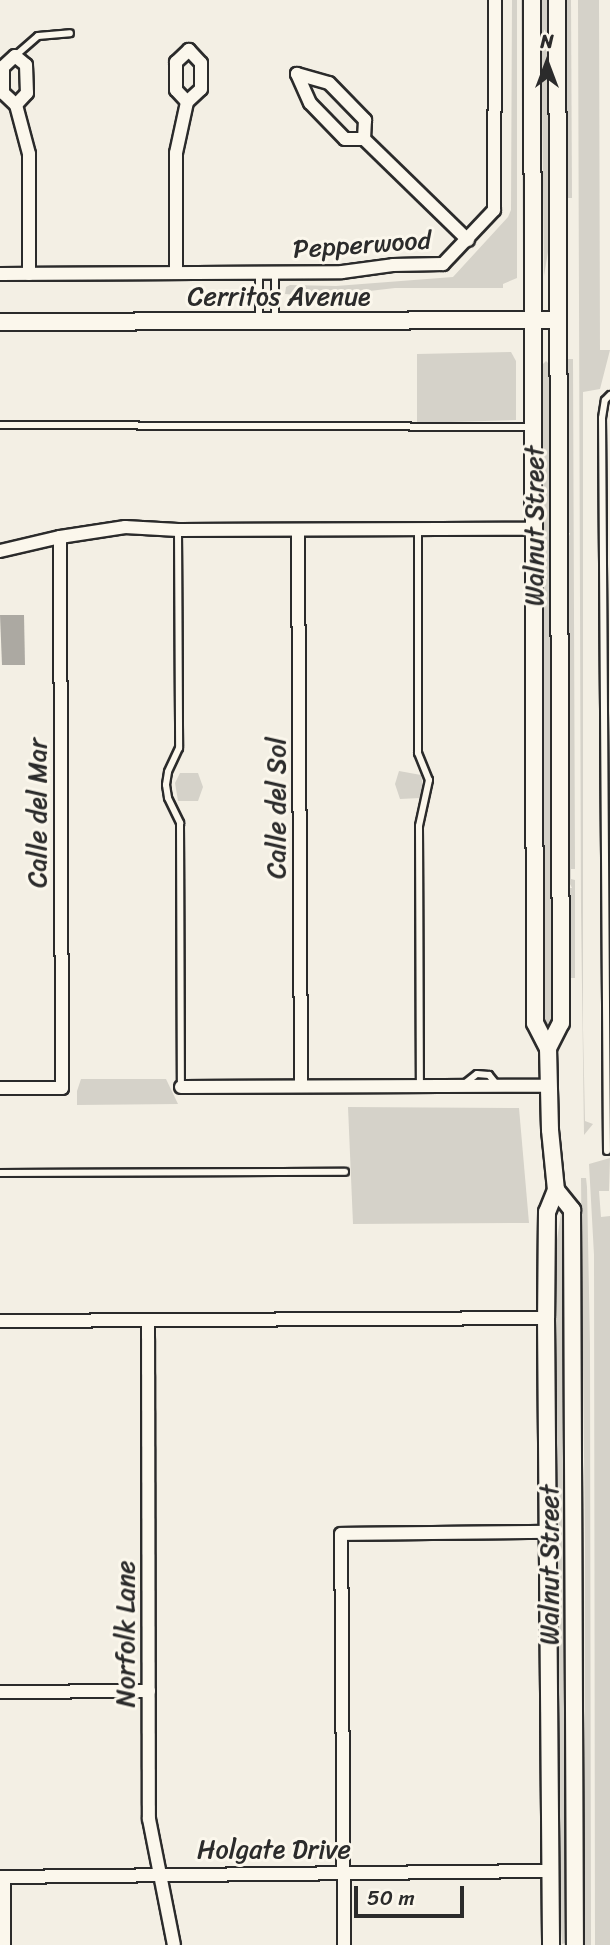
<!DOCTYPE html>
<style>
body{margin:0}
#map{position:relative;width:610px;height:1945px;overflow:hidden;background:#f3efe4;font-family:Sriracha,sans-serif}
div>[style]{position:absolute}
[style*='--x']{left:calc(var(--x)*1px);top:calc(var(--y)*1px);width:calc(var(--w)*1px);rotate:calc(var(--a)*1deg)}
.green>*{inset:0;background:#d5d2c9}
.water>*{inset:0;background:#aca9a2}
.roads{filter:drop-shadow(2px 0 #2b2b2b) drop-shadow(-2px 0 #2b2b2b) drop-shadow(0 2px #2b2b2b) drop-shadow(0 -2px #2b2b2b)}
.service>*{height:6px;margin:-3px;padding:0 3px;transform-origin:3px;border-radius:3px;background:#fbf7ec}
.minor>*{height:12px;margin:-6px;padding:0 6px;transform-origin:6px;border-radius:6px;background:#fbf7ec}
.tertiary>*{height:16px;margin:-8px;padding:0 8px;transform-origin:8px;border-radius:8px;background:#fbf7ec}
span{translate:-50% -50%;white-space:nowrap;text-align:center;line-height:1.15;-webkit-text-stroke:6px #fbf7ec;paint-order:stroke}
.street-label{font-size:26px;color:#2b2b2b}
.north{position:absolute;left:512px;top:28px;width:70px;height:70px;-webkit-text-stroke:5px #fbf7ec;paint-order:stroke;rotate:0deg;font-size:19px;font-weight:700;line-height:28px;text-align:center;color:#2b2b2b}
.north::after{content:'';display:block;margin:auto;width:24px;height:32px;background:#2b2b2b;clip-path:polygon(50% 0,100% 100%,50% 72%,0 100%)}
.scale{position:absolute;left:354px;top:1886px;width:110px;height:32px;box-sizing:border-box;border:4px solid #2b2b2b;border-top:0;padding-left:9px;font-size:21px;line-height:24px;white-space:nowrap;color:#2b2b2b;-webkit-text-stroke:5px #fbf7ec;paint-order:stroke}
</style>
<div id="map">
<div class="green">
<i style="clip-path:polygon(512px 0,517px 0,517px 278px,503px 284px,503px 288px,395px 288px,318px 297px,285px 294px,286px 287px,290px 285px,336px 286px,453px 277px,508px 217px,511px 210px)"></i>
<i style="clip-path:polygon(521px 0,526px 0,528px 269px,523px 270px)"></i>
<i style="clip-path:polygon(541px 0,548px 0,549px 246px,544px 276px)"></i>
<i style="clip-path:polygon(566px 0,571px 0,572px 198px,567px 198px)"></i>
<i style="clip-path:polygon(578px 0,599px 0,600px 350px,610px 350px,600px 389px,583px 392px,583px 1029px,585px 1121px,593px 1124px,584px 1135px,581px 911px)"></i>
<i style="clip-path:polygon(511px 352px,516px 361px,516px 420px,417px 423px,417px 354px)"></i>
<i style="clip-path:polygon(567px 359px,573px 359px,575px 869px,571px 869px,571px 879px,575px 880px,575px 978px,570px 978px,569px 888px,572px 888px,569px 882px,568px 539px,570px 533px,568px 533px)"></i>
<i style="clip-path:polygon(546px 361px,550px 365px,554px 1021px,549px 1026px,544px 1021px,542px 365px)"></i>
<i style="clip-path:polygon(399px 771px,421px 775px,423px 787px,420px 798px,400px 799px,395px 784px)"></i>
<i style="clip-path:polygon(180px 773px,198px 773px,203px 787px,198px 801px,178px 801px,175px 783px)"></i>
<i style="clip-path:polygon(81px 1079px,166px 1079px,178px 1104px,77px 1105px,77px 1091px)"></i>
<i style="clip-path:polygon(348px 1107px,519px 1108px,529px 1223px,353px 1224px)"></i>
<i style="clip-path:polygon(610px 1158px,609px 1191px,599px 1191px,601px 1217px,610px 1216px,610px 1945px,595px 1945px,594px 1255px,589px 1164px)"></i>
<i style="clip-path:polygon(581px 1178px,586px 1178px,587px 1187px,590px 1344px,591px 1945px,584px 1945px,585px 1545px)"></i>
<i style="clip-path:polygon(561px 1213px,563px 1213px,566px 1601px,566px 1943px,562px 1944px,558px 1880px,555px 1253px)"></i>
</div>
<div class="water">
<i style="clip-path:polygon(0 615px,24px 615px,25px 665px,2px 665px)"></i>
</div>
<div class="roads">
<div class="service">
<i style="--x:15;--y:56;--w:30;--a:-41"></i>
<i style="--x:38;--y:36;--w:32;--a:-5"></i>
<i style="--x:259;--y:319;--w:47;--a:-90"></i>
<i style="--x:275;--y:319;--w:47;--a:-90"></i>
<i style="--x:0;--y:425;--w:533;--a:0.21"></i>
<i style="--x:418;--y:530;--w:223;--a:90"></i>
<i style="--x:418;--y:753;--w:29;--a:68"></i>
<i style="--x:429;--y:780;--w:47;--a:102.3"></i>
<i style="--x:419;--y:826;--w:260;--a:89.8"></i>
<i style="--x:178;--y:531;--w:217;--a:89.7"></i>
<i style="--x:179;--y:748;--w:26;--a:115"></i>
<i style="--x:168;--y:772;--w:13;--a:99"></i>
<i style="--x:166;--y:785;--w:13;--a:81"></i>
<i style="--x:168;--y:798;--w:28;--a:64"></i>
<i style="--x:180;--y:823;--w:264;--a:89.8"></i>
<i style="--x:464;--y:1084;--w:16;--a:-38"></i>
<i style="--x:477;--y:1074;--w:12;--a:5"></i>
<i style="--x:489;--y:1075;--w:13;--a:51"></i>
<i style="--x:607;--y:1151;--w:733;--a:-90.39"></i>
<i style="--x:602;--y:418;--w:18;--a:-81"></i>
<i style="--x:605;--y:400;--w:7;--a:-45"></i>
<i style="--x:0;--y:1173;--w:345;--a:-0.2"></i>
</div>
<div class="minor">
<i style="--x:16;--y:105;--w:18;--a:-137"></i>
<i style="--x:3;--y:93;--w:26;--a:-90"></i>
<i style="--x:3;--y:67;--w:16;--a:-43"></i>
<i style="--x:15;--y:56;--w:14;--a:39"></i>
<i style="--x:26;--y:65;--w:28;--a:88"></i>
<i style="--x:27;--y:93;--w:16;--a:133"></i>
<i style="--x:16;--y:105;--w:51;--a:75.1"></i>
<i style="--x:29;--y:154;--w:120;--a:90"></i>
<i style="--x:364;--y:139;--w:19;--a:180"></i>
<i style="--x:345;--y:139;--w:50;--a:-134.2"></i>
<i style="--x:310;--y:103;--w:32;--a:-114"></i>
<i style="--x:297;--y:74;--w:33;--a:16"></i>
<i style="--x:329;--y:83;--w:52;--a:45.8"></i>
<i style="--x:365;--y:120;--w:19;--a:93"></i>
<i style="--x:364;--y:139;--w:145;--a:44.2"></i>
<i style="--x:176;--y:273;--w:120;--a:-90"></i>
<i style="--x:176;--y:153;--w:52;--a:-77.8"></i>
<i style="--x:187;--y:102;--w:19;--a:-43"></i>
<i style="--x:201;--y:89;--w:26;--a:-90"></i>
<i style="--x:201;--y:63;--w:18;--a:-133"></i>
<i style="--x:189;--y:50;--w:18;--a:137"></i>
<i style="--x:176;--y:62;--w:28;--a:90"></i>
<i style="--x:176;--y:90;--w:16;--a:47"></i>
<i style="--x:0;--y:274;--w:342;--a:-0.3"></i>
<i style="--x:342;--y:272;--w:51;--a:-7.8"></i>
<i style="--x:393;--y:265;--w:50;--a:-1.1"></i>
<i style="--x:443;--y:264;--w:74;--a:-46.6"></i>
<i style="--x:494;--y:210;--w:210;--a:-89.7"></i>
<i style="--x:298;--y:530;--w:556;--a:89.69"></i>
<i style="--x:0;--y:551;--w:62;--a:-13.1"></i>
<i style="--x:60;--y:537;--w:66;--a:-8.7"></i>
<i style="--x:125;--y:527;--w:53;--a:3.2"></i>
<i style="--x:178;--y:530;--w:357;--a:-0.2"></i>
<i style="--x:181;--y:1087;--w:368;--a:-0.2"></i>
<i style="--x:0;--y:1088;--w:62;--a:0"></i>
<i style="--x:62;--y:1088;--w:551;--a:-90.21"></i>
<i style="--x:148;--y:1320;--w:499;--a:89.9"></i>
<i style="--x:149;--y:1819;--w:128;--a:78.8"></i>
<i style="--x:0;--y:1321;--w:546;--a:-0.31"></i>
<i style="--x:0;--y:1692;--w:149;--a:-0.4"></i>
<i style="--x:0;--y:1877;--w:549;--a:-0.63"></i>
<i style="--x:4;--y:1877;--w:68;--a:90"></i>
<i style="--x:344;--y:1945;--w:411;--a:-90.4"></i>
<i style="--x:341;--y:1534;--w:206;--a:-0.6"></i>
</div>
<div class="tertiary">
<i style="--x:532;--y:0;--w:1023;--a:89.83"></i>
<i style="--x:535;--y:1023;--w:28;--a:63"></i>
<i style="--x:548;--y:1048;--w:82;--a:88.6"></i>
<i style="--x:550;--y:1130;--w:60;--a:84.3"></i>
<i style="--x:556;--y:1190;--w:24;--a:112"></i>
<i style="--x:547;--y:1212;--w:106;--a:90.5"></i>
<i style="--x:546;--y:1318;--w:627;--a:89.54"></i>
<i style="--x:0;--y:322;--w:558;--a:-0.21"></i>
<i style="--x:548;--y:1048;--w:28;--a:-63"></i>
<i style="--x:561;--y:1023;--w:1023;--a:-90.22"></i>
<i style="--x:556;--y:1190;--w:26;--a:51"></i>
<i style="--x:572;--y:1210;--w:735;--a:89.77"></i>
</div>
</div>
<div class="street-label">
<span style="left:362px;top:245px;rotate:-4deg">Pepperwood</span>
<span style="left:279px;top:297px">Cerritos Avenue</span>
<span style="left:535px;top:526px;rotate:-90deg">Walnut Street</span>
<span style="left:277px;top:808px;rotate:-90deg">Calle del Sol</span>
<span style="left:38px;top:813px;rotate:-90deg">Calle del Mar</span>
<span style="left:550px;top:1565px;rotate:-90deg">Walnut Street</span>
<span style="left:126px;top:1634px;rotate:-90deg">Norfolk Lane</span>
<span style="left:274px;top:1850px">Holgate Drive</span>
</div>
<div class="north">N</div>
<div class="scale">50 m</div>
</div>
